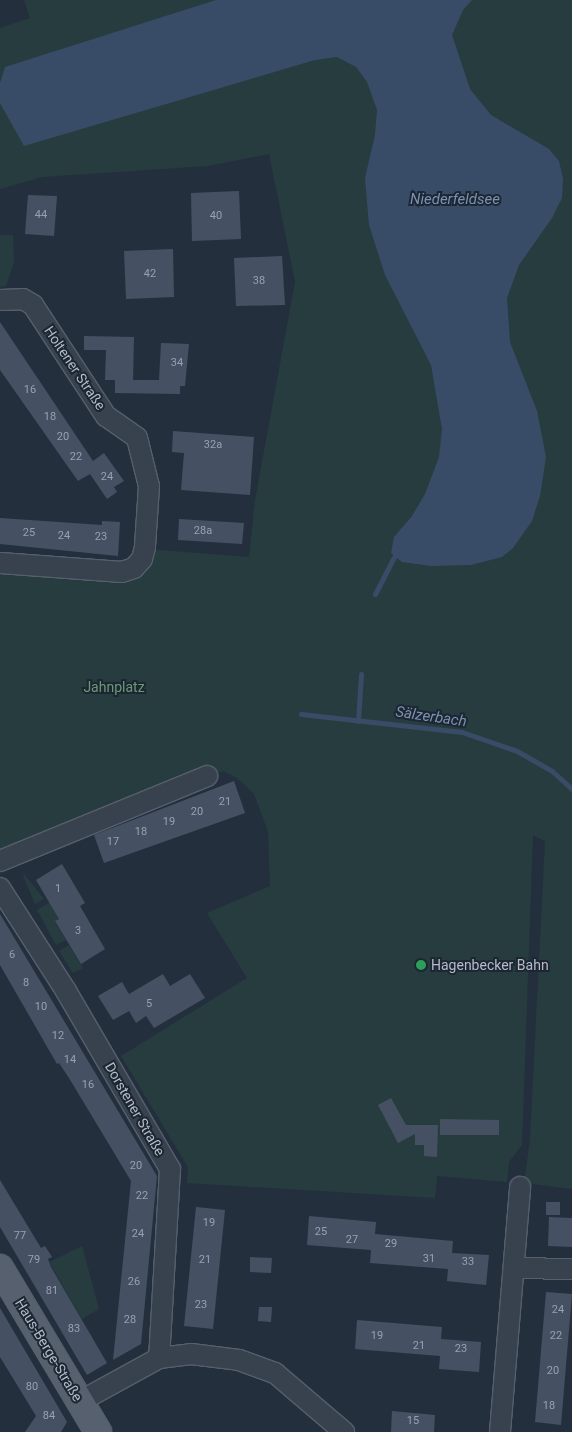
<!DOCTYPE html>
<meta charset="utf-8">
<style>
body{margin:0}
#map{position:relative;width:572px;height:1432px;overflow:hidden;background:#242f3e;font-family:Roboto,sans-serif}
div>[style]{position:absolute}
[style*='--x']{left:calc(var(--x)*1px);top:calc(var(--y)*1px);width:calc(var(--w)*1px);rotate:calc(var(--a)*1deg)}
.green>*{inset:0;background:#263c3f}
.water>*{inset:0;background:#394c67}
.stream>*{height:5px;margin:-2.5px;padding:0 2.5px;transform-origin:2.5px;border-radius:2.5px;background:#394c67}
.building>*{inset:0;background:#455162}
.roads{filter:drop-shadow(1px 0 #565f6c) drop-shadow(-1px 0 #565f6c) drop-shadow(0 1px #565f6c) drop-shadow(0 -1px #565f6c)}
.minor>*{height:20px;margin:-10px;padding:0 10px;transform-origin:10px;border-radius:10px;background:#38414e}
.major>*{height:26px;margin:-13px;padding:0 13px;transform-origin:13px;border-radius:13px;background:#56606e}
.dots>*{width:14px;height:14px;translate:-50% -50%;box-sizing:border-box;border:2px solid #1d2633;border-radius:50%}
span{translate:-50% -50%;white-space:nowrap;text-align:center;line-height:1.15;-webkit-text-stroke:4px #1d2633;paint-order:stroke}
.number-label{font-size:11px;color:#98a1af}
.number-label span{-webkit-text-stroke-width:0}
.street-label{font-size:14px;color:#b4bcc9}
.park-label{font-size:14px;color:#6b9a76}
.poi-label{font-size:14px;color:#b4bcc9}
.left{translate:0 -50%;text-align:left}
.water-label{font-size:15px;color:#7c92b1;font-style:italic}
</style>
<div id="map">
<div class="green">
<i style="clip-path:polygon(24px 0,572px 0,572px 1189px,524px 1183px,530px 1139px,545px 841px,533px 835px,522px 1145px,509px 1162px,507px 1182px,437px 1176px,435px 1198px,187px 1183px,188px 1167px,121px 1056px,247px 978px,207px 913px,270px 886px,268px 832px,254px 794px,237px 778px,223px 771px,0 858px,0 566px,122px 574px,147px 549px,249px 557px,255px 500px,295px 282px,269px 154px,208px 166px,42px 177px,0 189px,0 28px,30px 18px)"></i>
<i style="clip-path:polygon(0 235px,13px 235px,14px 263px,6px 286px,0 287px)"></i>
<i style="clip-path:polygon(23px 873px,44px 899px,35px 904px,24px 878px)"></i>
<i style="clip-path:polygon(50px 902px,59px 919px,55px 922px,66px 940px,56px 945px,37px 910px)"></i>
<i style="clip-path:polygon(69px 945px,83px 968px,73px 973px,59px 951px)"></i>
<i style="clip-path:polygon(82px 1246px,99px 1309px,82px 1319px,49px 1262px)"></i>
</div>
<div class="water">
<i style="clip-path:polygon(216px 0,472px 0,463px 10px,452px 35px,470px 89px,491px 115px,549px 149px,559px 161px,563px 179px,562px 198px,552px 218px,519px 265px,507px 298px,510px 342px,537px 411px,546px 457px,540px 496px,532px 521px,513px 548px,502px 557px,471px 565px,431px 566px,402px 562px,391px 553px,394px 537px,412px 516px,425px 494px,439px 457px,442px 429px,431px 365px,385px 275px,369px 225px,365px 178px,375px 135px,377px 110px,367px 82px,356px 67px,337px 57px,315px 60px,24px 146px,0 103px,0 83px,5px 67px)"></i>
</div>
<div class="stream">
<i style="--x:375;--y:594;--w:42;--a:-62.8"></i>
<i style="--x:301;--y:714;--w:162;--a:6.4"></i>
<i style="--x:462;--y:732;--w:58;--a:19.1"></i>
<i style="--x:517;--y:751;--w:40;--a:29.7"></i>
<i style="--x:552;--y:771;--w:27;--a:42"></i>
<i style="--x:358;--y:721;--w:47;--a:-86.3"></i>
</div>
<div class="building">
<i style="clip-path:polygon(239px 191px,241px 239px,192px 241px,191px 193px)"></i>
<i style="clip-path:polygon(28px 195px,57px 196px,54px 236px,25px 234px)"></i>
<i style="clip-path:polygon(173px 249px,174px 297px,126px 299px,124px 251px)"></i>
<i style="clip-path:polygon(282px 256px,285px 305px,236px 306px,234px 258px)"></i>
<i style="clip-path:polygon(0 322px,93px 461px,104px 453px,124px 481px,114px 487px,117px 492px,107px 499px,90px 474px,78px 481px,0 370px)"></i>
<i style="clip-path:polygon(84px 336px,134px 337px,133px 380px,159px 380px,161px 343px,189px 344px,185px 386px,180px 386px,180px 394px,115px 393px,115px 380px,105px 380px,106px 350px,84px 350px)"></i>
<i style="clip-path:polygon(173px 431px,254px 437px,250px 495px,181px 490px,184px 453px,172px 452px)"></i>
<i style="clip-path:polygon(0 518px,102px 525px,102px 521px,120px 522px,118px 556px,0 544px)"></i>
<i style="clip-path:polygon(179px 519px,244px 523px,242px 544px,178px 540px)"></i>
<i style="clip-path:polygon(234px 781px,245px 813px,104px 863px,94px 835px)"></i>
<i style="clip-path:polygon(62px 864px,85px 903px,80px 906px,105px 949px,81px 964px,55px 921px,59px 919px,36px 880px)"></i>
<i style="clip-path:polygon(0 914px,157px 1176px,141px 1344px,113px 1360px,131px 1181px,69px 1078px,59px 1063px,57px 1064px,0 965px)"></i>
<i style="clip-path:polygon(163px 974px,170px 986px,190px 974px,205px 998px,154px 1028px,146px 1016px,136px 1023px,129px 1011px,113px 1020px,98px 996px,122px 982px,129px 994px)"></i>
<i style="clip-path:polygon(391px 1098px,406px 1125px,438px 1125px,437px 1157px,424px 1156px,424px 1145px,415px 1145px,415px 1134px,398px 1143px,378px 1105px)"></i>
<i style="clip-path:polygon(440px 1119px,499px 1120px,499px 1135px,440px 1135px)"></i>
<i style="clip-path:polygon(0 1180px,41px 1248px,45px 1246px,52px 1257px,48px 1259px,51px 1267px,107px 1363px,87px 1375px,0 1227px)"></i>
<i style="clip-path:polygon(546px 1202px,560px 1202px,560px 1215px,546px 1215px)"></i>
<i style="clip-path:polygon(196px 1207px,225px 1210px,213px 1329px,184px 1326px)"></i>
<i style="clip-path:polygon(309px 1216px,376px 1222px,375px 1234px,453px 1241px,452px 1253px,489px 1255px,486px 1285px,447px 1281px,448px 1269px,370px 1263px,371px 1250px,307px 1245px)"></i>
<i style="clip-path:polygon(549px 1217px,572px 1218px,572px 1247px,548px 1246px)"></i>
<i style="clip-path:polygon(250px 1257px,272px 1258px,271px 1273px,250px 1272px)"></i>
<i style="clip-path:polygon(546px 1292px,572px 1294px,561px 1425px,535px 1422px)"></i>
<i style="clip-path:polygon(259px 1307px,272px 1307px,271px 1322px,258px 1321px)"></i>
<i style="clip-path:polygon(0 1308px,67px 1422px,61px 1432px,25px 1432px,36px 1416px,0 1357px)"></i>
<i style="clip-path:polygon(357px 1320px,442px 1327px,441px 1339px,481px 1342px,479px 1372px,439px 1369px,440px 1356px,355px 1349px)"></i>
<i style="clip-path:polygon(392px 1411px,435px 1415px,434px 1432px,391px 1432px)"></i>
</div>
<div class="roads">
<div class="minor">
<i style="--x:0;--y:300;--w:23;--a:-2"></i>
<i style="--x:23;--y:299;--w:12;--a:31"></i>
<i style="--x:33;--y:305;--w:133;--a:56.7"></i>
<i style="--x:106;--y:416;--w:38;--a:35"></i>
<i style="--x:137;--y:438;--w:49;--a:76"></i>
<i style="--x:149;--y:486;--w:61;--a:93.8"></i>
<i style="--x:145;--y:547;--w:12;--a:104"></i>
<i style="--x:142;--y:559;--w:12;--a:132"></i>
<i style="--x:134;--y:568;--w:13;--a:162"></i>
<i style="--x:122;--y:572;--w:122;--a:-175.8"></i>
<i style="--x:0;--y:861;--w:224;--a:-22.3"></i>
<i style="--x:0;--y:888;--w:122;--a:57.3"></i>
<i style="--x:66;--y:991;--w:206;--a:59.7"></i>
<i style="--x:170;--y:1169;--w:189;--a:93.3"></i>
<i style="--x:515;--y:1268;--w:57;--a:1"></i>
<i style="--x:79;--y:1402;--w:91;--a:-28.8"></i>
<i style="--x:159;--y:1358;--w:32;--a:-7"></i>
<i style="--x:191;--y:1354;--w:48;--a:7.1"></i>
<i style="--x:239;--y:1360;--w:38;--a:20"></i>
<i style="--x:275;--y:1373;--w:91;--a:40.5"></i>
<i style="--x:500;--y:1432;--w:246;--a:-85.3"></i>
</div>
<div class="major">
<i style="--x:0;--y:1268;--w:191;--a:59.1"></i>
</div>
</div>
<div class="dots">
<i style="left:421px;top:965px;background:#2e9e5b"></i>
</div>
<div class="number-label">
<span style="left:41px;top:215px">44</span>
<span style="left:216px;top:216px">40</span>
<span style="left:150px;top:274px">42</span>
<span style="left:259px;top:281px">38</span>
<span style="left:177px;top:363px">34</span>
<span style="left:30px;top:390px">16</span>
<span style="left:50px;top:417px">18</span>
<span style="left:63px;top:437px">20</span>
<span style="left:213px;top:445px">32a</span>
<span style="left:76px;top:457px">22</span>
<span style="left:107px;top:477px">24</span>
<span style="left:203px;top:531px">28a</span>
<span style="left:29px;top:533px">25</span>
<span style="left:64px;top:536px">24</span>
<span style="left:101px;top:537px">23</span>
<span style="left:225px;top:802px">21</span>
<span style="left:197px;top:812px">20</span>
<span style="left:169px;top:822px">19</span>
<span style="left:141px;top:832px">18</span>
<span style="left:113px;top:842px">17</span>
<span style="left:58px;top:889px">1</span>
<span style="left:78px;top:931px">3</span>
<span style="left:12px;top:955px">6</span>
<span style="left:26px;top:983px">8</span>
<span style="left:149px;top:1004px">5</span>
<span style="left:41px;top:1007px">10</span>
<span style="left:58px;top:1036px">12</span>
<span style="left:70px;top:1060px">14</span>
<span style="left:88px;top:1085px">16</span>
<span style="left:136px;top:1166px">20</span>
<span style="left:142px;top:1196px">22</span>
<span style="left:209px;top:1223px">19</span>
<span style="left:321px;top:1232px">25</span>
<span style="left:138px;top:1234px">24</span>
<span style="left:20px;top:1236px">77</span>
<span style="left:352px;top:1240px">27</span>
<span style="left:391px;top:1244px">29</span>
<span style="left:429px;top:1259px">31</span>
<span style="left:34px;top:1260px">79</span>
<span style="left:205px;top:1260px">21</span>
<span style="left:468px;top:1262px">33</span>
<span style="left:134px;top:1282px">26</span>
<span style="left:52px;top:1291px">81</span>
<span style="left:201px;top:1305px">23</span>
<span style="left:558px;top:1310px">24</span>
<span style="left:130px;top:1320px">28</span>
<span style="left:74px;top:1329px">83</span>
<span style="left:377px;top:1336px">19</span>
<span style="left:556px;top:1336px">22</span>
<span style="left:419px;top:1346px">21</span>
<span style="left:461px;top:1349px">23</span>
<span style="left:553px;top:1371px">20</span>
<span style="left:32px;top:1387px">80</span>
<span style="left:549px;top:1406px">18</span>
<span style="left:49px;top:1416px">84</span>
<span style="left:413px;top:1421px">15</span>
</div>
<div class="street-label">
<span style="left:75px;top:368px;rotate:56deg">Holtener Straße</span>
<span style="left:135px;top:1109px;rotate:60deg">Dorstener Straße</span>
<span style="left:49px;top:1350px;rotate:59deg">Haus-Berge-Straße</span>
</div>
<div class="park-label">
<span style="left:114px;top:687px">Jahnplatz</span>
</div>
<div class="poi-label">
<span class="left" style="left:431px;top:965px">Hagenbecker Bahn</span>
</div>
<div class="water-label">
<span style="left:455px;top:200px">Niederfeldsee</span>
<span style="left:431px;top:717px;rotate:8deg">Sälzerbach</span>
</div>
</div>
